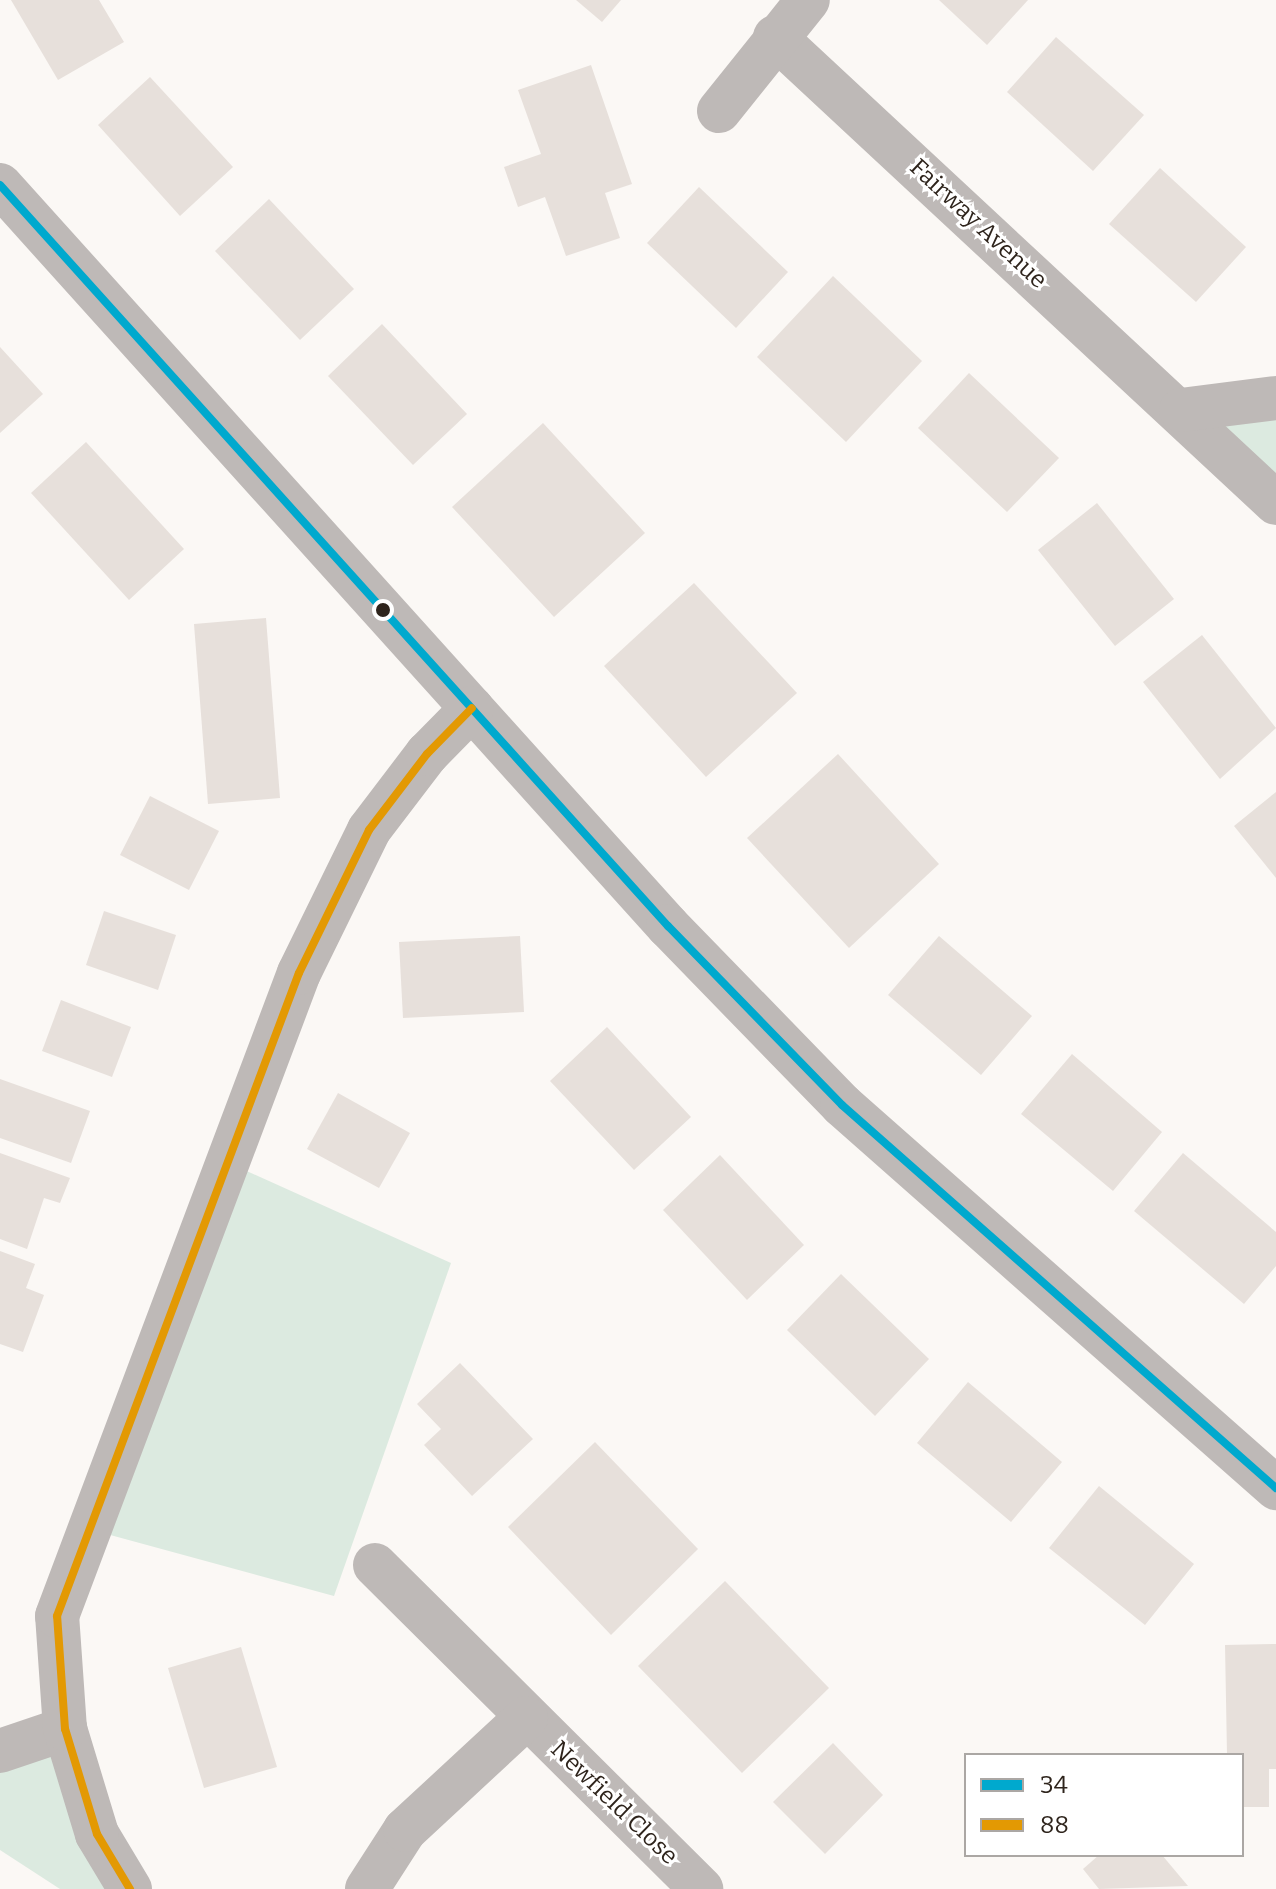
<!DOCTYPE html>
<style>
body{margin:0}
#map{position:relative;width:1276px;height:1889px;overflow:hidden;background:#fbf8f5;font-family:Bitter,serif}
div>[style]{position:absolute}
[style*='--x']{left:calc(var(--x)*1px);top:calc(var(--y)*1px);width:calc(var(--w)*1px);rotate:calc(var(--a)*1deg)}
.green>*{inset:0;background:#dceae0}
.building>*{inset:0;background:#e7e0db}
.minor>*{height:44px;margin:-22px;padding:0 22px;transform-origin:22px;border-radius:22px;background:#beb9b7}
.bus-1>*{height:8px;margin:-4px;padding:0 4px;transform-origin:4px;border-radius:4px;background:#00a9ce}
.bus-2>*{height:8px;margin:-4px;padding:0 4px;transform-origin:4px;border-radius:4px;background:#e39903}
.dots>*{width:22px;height:22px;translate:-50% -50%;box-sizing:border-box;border:4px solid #fff;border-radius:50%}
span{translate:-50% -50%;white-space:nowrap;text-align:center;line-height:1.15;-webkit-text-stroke:6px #fff;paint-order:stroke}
.street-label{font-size:24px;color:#2e241c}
.legend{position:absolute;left:964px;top:1753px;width:280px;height:104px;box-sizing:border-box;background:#fff;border:2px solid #aba7a4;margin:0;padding:10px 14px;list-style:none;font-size:24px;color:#2e241c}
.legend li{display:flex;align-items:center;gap:16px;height:40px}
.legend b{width:40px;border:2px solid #aba7a4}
</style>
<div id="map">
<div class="green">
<i style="clip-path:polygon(1276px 398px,1276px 503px,1181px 410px)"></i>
<i style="clip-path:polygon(229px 1163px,451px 1263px,334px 1596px,92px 1530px)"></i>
<i style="clip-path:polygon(65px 1729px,130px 1889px,60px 1889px,0 1850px,0 1751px)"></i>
</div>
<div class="building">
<i style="clip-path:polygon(11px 0,99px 0,124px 42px,58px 80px)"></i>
<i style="clip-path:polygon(576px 0,621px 0,602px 22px)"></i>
<i style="clip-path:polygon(939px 0,1028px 0,987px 45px)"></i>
<i style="clip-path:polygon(1056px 37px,1144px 115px,1093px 171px,1007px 92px)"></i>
<i style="clip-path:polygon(591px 65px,632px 184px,605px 193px,620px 238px,566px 256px,545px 197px,518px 207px,504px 167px,541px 154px,518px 90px)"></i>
<i style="clip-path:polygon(150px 77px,233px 167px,180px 216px,98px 125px)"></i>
<i style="clip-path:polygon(1160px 168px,1246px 247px,1196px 302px,1109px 224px)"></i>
<i style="clip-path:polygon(699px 187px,788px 272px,736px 328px,647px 243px)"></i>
<i style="clip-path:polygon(269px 199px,354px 289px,300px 340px,215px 251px)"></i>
<i style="clip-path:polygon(833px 276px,922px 361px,846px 442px,757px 357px)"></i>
<i style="clip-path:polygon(382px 324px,467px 414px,413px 465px,328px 376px)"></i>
<i style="clip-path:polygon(0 347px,43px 394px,0 433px)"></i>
<i style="clip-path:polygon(969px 373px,1059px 458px,1007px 512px,918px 428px)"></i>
<i style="clip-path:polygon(543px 423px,645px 533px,554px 617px,452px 507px)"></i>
<i style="clip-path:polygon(86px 442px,184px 549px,129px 600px,31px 493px)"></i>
<i style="clip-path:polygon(1097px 503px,1174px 599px,1115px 646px,1038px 550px)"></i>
<i style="clip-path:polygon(694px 583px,797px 693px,706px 777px,604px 666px)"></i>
<i style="clip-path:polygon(266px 618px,280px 798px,208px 804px,194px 624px)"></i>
<i style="clip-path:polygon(1202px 635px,1276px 728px,1220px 779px,1143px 682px)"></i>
<i style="clip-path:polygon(838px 754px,939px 864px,849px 948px,747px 838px)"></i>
<i style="clip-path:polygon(1276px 792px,1276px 878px,1234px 826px)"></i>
<i style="clip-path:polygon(150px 796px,219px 831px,189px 890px,120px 855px)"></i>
<i style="clip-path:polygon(104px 911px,176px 935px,158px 990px,86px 965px)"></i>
<i style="clip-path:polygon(520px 936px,524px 1012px,403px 1018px,399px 942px)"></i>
<i style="clip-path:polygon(939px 936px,1032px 1016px,981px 1075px,888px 995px)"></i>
<i style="clip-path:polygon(61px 1000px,131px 1027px,112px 1077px,42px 1051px)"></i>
<i style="clip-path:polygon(607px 1027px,691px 1117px,634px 1170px,550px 1081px)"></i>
<i style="clip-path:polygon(1072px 1054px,1162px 1132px,1113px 1191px,1021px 1114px)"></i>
<i style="clip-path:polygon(0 1079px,90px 1111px,71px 1163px,0 1138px)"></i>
<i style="clip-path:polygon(338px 1093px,410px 1133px,379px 1188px,307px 1149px)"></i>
<i style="clip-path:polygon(0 1153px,70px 1178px,60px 1203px,44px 1198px,27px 1249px,0 1239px)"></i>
<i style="clip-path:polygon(1183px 1153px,1276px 1232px,1276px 1266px,1244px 1304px,1134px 1211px)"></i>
<i style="clip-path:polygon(720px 1155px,804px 1245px,747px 1300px,663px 1210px)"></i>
<i style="clip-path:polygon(0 1251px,35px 1264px,26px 1288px,44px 1295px,23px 1352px,0 1344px)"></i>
<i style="clip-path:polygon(841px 1274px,929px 1359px,875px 1416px,787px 1330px)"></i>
<i style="clip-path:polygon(460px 1363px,533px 1439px,472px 1496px,424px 1445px,441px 1429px,417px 1404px)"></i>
<i style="clip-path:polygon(968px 1382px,1062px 1462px,1011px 1522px,917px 1443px)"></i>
<i style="clip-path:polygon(595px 1442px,698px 1549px,611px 1635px,508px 1527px)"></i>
<i style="clip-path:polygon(1099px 1486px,1194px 1564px,1145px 1625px,1049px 1548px)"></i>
<i style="clip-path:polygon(725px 1581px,829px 1688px,742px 1773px,638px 1666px)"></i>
<i style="clip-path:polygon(1276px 1644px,1276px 1769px,1269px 1769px,1269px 1807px,1242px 1807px,1242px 1755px,1227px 1755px,1225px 1645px)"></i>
<i style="clip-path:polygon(241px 1647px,277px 1767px,204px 1788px,168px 1668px)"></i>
<i style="clip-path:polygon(833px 1743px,883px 1795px,825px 1854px,773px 1802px)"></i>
<i style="clip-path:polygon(1099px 1855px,1162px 1855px,1188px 1886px,1099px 1889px,1083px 1869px)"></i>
</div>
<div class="minor">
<i style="--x:775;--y:37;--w:684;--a:42.93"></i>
<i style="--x:719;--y:111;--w:142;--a:-51.3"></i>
<i style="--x:0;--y:185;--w:998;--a:47.97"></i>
<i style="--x:668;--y:926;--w:250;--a:45.8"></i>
<i style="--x:842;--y:1105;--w:579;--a:41.43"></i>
<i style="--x:1181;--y:410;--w:96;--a:-7.2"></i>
<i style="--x:375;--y:1565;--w:460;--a:44.8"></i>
<i style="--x:0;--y:1751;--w:69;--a:-18.7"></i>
<i style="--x:130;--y:1889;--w:64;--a:-121"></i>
<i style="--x:97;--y:1834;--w:110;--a:-106.9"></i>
<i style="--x:65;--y:1729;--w:113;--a:-94"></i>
<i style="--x:57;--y:1616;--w:687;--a:-69.38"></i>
<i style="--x:299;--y:973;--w:159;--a:-63.9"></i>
<i style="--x:369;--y:830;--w:96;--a:-52.7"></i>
<i style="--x:427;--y:754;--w:64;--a:-45.6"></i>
<i style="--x:367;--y:1889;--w:70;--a:-57.2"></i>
<i style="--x:405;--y:1830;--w:165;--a:-42.8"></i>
</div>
<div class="bus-1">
<i style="--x:0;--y:185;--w:998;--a:47.97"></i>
<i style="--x:668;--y:926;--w:250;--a:45.8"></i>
<i style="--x:842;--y:1105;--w:579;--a:41.43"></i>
</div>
<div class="bus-2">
<i style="--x:130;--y:1889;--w:64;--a:-121"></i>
<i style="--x:97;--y:1834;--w:110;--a:-106.9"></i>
<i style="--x:65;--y:1729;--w:113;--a:-94"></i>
<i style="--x:57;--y:1616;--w:687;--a:-69.38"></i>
<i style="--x:299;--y:973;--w:159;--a:-63.9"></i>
<i style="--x:369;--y:830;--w:96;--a:-52.7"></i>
<i style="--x:427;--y:754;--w:64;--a:-45.6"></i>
</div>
<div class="dots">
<i style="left:383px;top:610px;background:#2e241c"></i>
</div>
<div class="street-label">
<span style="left:978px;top:224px;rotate:43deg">Fairway Avenue</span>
<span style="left:614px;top:1803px;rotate:44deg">Newfield Close</span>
</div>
<ul class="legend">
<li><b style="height:10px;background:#00a9ce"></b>34</li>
<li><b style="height:10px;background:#e39903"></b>88</li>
</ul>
</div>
